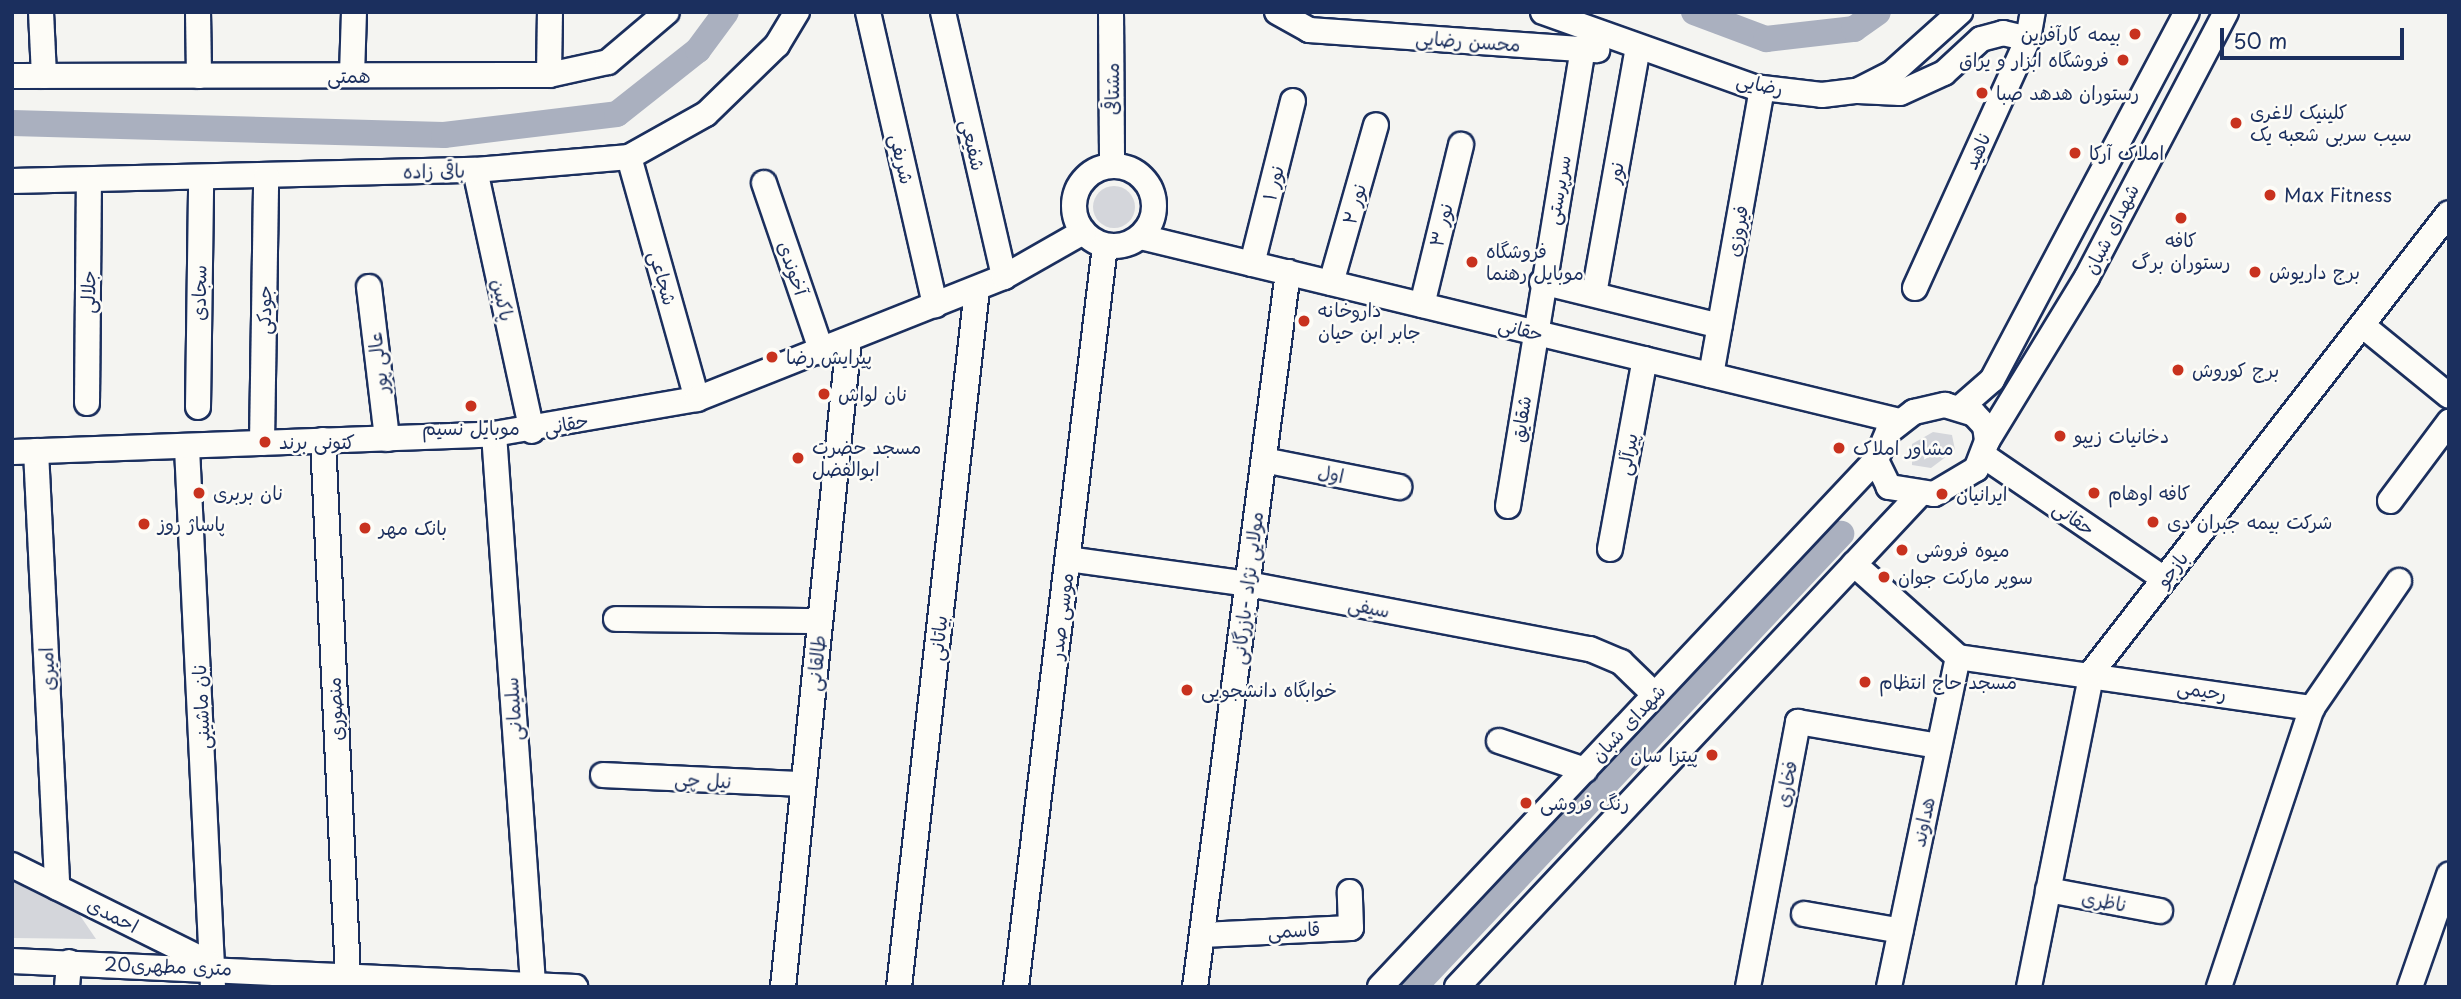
<!DOCTYPE html>
<meta charset="utf-8">
<style>
body{margin:0}
#map{position:relative;width:2461px;height:999px;overflow:hidden;background:#f4f4f1;font-family:"Playpen Sans","Playpen Sans Arabic",sans-serif}
div>[style]{position:absolute}
[style*='--x']{left:calc(var(--x)*1px);top:calc(var(--y)*1px);width:calc(var(--w)*1px);rotate:calc(var(--a)*1deg)}
.green>*{inset:0;background:#d4d6db}
.round{border-radius:50%}
.canal>*{height:26px;margin:-13px;padding:0 13px;transform-origin:13px;border-radius:13px;background:#aab0bf}
.roads{filter:drop-shadow(2px 0 #1b2f5e) drop-shadow(-2px 0 #1b2f5e) drop-shadow(0 2px #1b2f5e) drop-shadow(0 -2px #1b2f5e)}
.minor>*{height:24px;margin:-12px;padding:0 12px;transform-origin:12px;border-radius:12px;background:#fdfcf7}
.minor>.ring{margin:-12px;padding:0;box-sizing:content-box;background:none;border:24px solid #fdfcf7;border-radius:50%}
.dots>*{width:19px;height:19px;translate:-50% -50%;box-sizing:border-box;border:4px solid #fdfcf7;border-radius:50%}
span{translate:-50% -50%;white-space:nowrap;text-align:center;line-height:1.15;-webkit-text-stroke:5px #fdfcf7;paint-order:stroke}
.poi-label{font-size:19px;color:#1b2f5e}
.right{translate:-100% -50%;text-align:right}
.left{translate:0 -50%;text-align:left}
.street-label{font-size:19px;color:#1b2f5e}
.frame{position:absolute;inset:0;border:14px solid #1b2f5e;pointer-events:none}
.scale{position:absolute;left:2220px;top:28px;width:184px;height:32px;box-sizing:border-box;border:4px solid #1b2f5e;border-top:0;padding-left:9px;font-size:21px;line-height:24px;white-space:nowrap;color:#1b2f5e;-webkit-text-stroke:5px #fdfcf7;paint-order:stroke}
</style>
<div id="map">
<div class="green">
<i class="round" style="left:1093px;top:186px;width:42px;height:42px"></i>
<i style="clip-path:polygon(1933px 432px,1952px 435px,1955px 450px,1931px 468px,1912px 465px,1912px 444px)"></i>
<i style="clip-path:polygon(12px 881px,79px 914px,96px 939px,12px 938px)"></i>
</div>
<div class="canal">
<i style="--x:1694;--y:12;--w:77;--a:20.6"></i>
<i style="--x:1766;--y:39;--w:89;--a:-6.5"></i>
<i style="--x:1854;--y:29;--w:29;--a:-35"></i>
<i style="--x:12;--y:123;--w:432;--a:1.6"></i>
<i style="--x:444;--y:135;--w:174;--a:-6.9"></i>
<i style="--x:617;--y:114;--w:103;--a:-38.3"></i>
<i style="--x:698;--y:50;--w:47;--a:-53.6"></i>
<i style="--x:1414;--y:987;--w:623;--a:-46.69"></i>
</div>
<div class="roads">
<div class="minor">
<i style="--x:41;--y:12;--w:64;--a:87.3"></i>
<i style="--x:198;--y:12;--w:64;--a:89.1"></i>
<i style="--x:868;--y:12;--w:301;--a:77.1"></i>
<i style="--x:943;--y:12;--w:272;--a:77"></i>
<i style="--x:1111;--y:12;--w:154;--a:89.6"></i>
<i style="--x:1277;--y:12;--w:37;--a:29"></i>
<i style="--x:1309;--y:30;--w:289;--a:4"></i>
<i style="--x:1543;--y:12;--w:224;--a:19.6"></i>
<i style="--x:1754;--y:87;--w:68;--a:6.7"></i>
<i style="--x:1822;--y:95;--w:35;--a:-7"></i>
<i style="--x:1857;--y:91;--w:38;--a:-27"></i>
<i style="--x:1891;--y:74;--w:93;--a:-41.9"></i>
<i style="--x:352;--y:75;--w:63;--a:-88.2"></i>
<i style="--x:549;--y:75;--w:63;--a:-89.1"></i>
<i style="--x:12;--y:76;--w:537;--a:-0.11"></i>
<i style="--x:549;--y:75;--w:60;--a:-12.4"></i>
<i style="--x:608;--y:62;--w:77;--a:-40.3"></i>
<i style="--x:1858;--y:91;--w:42;--a:2.7"></i>
<i style="--x:1900;--y:93;--w:48;--a:-24.4"></i>
<i style="--x:1944;--y:73;--w:50;--a:-42.6"></i>
<i style="--x:1981;--y:39;--w:23;--a:-15"></i>
<i style="--x:2003;--y:33;--w:26;--a:13"></i>
<i style="--x:629;--y:157;--w:251;--a:74.3"></i>
<i class="ring" style="left:1074px;top:166px;width:56px;height:56px"></i>
<i style="--x:475;--y:170;--w:267;--a:77.7"></i>
<i style="--x:12;--y:181;--w:463;--a:-1.4"></i>
<i style="--x:475;--y:170;--w:155;--a:-4.8"></i>
<i style="--x:629;--y:157;--w:88;--a:-29.2"></i>
<i style="--x:706;--y:114;--w:99;--a:-44.2"></i>
<i style="--x:777;--y:45;--w:39;--a:-59"></i>
<i style="--x:764;--y:183;--w:179;--a:71.1"></i>
<i style="--x:1141;--y:237;--w:781;--a:13.63"></i>
<i style="--x:1252;--y:264;--w:168;--a:-75.9"></i>
<i style="--x:1542;--y:282;--w:183;--a:13.9"></i>
<i style="--x:1331;--y:283;--w:164;--a:-74.1"></i>
<i style="--x:369;--y:287;--w:153;--a:83.2"></i>
<i style="--x:1915;--y:288;--w:273;--a:-65.6"></i>
<i style="--x:2028;--y:39;--w:27;--a:-80"></i>
<i style="--x:1594;--y:294;--w:246;--a:-79.9"></i>
<i style="--x:1422;--y:305;--w:165;--a:-76.3"></i>
<i style="--x:2362;--y:325;--w:112;--a:39.2"></i>
<i style="--x:1711;--y:375;--w:291;--a:-79.9"></i>
<i style="--x:87;--y:403;--w:223;--a:-89.5"></i>
<i style="--x:1945;--y:405;--w:30;--a:17"></i>
<i style="--x:1974;--y:414;--w:16;--a:47"></i>
<i style="--x:1985;--y:426;--w:15;--a:82"></i>
<i style="--x:1987;--y:441;--w:30;--a:111"></i>
<i style="--x:1976;--y:469;--w:49;--a:149.2"></i>
<i style="--x:1934;--y:494;--w:46;--a:-171.2"></i>
<i style="--x:1889;--y:487;--w:30;--a:-116"></i>
<i style="--x:1876;--y:460;--w:30;--a:-67"></i>
<i style="--x:1888;--y:432;--w:33;--a:-38"></i>
<i style="--x:1914;--y:412;--w:32;--a:-13"></i>
<i style="--x:198;--y:407;--w:229;--a:-89.2"></i>
<i style="--x:1961;--y:407;--w:41;--a:-41.1"></i>
<i style="--x:1992;--y:380;--w:416;--a:-62.1"></i>
<i style="--x:494;--y:434;--w:551;--a:85.94"></i>
<i style="--x:323;--y:440;--w:538;--a:87.33"></i>
<i style="--x:1987;--y:441;--w:192;--a:-58.6"></i>
<i style="--x:2087;--y:277;--w:299;--a:-62.3"></i>
<i style="--x:262;--y:443;--w:267;--a:-89.1"></i>
<i style="--x:187;--y:448;--w:540;--a:87.24"></i>
<i style="--x:36;--y:451;--w:437;--a:87.2"></i>
<i style="--x:12;--y:452;--w:482;--a:-2.1"></i>
<i style="--x:494;--y:434;--w:206;--a:-9.8"></i>
<i style="--x:697;--y:399;--w:330;--a:-21.7"></i>
<i style="--x:1004;--y:277;--w:91;--a:-29.7"></i>
<i style="--x:1984;--y:456;--w:218;--a:34.3"></i>
<i style="--x:1264;--y:460;--w:138;--a:11.3"></i>
<i style="--x:2390;--y:501;--w:99;--a:-53.2"></i>
<i style="--x:1508;--y:506;--w:463;--a:-80.7"></i>
<i style="--x:1610;--y:549;--w:193;--a:-79.6"></i>
<i style="--x:1068;--y:559;--w:182;--a:7.9"></i>
<i style="--x:1248;--y:584;--w:348;--a:10.8"></i>
<i style="--x:1590;--y:649;--w:34;--a:23"></i>
<i style="--x:1621;--y:662;--w:47;--a:44.1"></i>
<i style="--x:1854;--y:564;--w:140;--a:41.8"></i>
<i style="--x:1958;--y:657;--w:358;--a:8.2"></i>
<i style="--x:616;--y:619;--w:204;--a:0.6"></i>
<i style="--x:1499;--y:741;--w:91;--a:18.6"></i>
<i style="--x:603;--y:775;--w:200;--a:2.6"></i>
<i style="--x:12;--y:865;--w:218;--a:26.4"></i>
<i style="--x:2048;--y:890;--w:114;--a:10.6"></i>
<i style="--x:1804;--y:914;--w:98;--a:9.9"></i>
<i style="--x:1202;--y:935;--w:149;--a:-2.7"></i>
<i style="--x:1351;--y:928;--w:36;--a:-92"></i>
<i style="--x:12;--y:961;--w:564;--a:2.64"></i>
<i style="--x:67;--y:987;--w:25;--a:-85"></i>
<i style="--x:783;--y:987;--w:650;--a:-84.18"></i>
<i style="--x:899;--y:987;--w:702;--a:-83.62"></i>
<i style="--x:1016;--y:987;--w:746;--a:-83.15"></i>
<i style="--x:1195;--y:987;--w:721;--a:-82.59"></i>
<i style="--x:1380;--y:987;--w:724;--a:-46.74"></i>
<i style="--x:1457;--y:987;--w:673;--a:-46.8"></i>
<i style="--x:1748;--y:987;--w:270;--a:-79.3"></i>
<i style="--x:1798;--y:722;--w:143;--a:9.7"></i>
<i style="--x:1889;--y:987;--w:337;--a:-78.2"></i>
<i style="--x:2029;--y:987;--w:321;--a:-78.7"></i>
<i style="--x:2092;--y:672;--w:581;--a:-52.13"></i>
<i style="--x:2219;--y:987;--w:294;--a:-71.6"></i>
<i style="--x:2312;--y:708;--w:154;--a:-55.6"></i>
<i style="--x:2410;--y:987;--w:119;--a:-70.8"></i>
</div>
</div>
<div class="dots">
<i style="left:2135px;top:34px;background:#c8321e"></i>
<i style="left:2123px;top:60px;background:#c8321e"></i>
<i style="left:1982px;top:93px;background:#c8321e"></i>
<i style="left:2236px;top:123px;background:#c8321e"></i>
<i style="left:2075px;top:153px;background:#c8321e"></i>
<i style="left:2270px;top:195px;background:#c8321e"></i>
<i style="left:2181px;top:218px;background:#c8321e"></i>
<i style="left:1472px;top:262px;background:#c8321e"></i>
<i style="left:2255px;top:272px;background:#c8321e"></i>
<i style="left:1304px;top:321px;background:#c8321e"></i>
<i style="left:772px;top:357px;background:#c8321e"></i>
<i style="left:2178px;top:370px;background:#c8321e"></i>
<i style="left:824px;top:394px;background:#c8321e"></i>
<i style="left:471px;top:406px;background:#c8321e"></i>
<i style="left:2060px;top:436px;background:#c8321e"></i>
<i style="left:265px;top:442px;background:#c8321e"></i>
<i style="left:1839px;top:448px;background:#c8321e"></i>
<i style="left:798px;top:458px;background:#c8321e"></i>
<i style="left:199px;top:493px;background:#c8321e"></i>
<i style="left:2094px;top:493px;background:#c8321e"></i>
<i style="left:1942px;top:494px;background:#c8321e"></i>
<i style="left:2153px;top:522px;background:#c8321e"></i>
<i style="left:144px;top:524px;background:#c8321e"></i>
<i style="left:365px;top:528px;background:#c8321e"></i>
<i style="left:1902px;top:550px;background:#c8321e"></i>
<i style="left:1884px;top:577px;background:#c8321e"></i>
<i style="left:1865px;top:682px;background:#c8321e"></i>
<i style="left:1187px;top:690px;background:#c8321e"></i>
<i style="left:1712px;top:755px;background:#c8321e"></i>
<i style="left:1526px;top:803px;background:#c8321e"></i>
</div>
<div class="poi-label">
<span class="right" style="left:2121px;top:34px">بیمه کارآفرین</span>
<span class="right" style="left:2109px;top:60px">فروشگاه ابزار و یراق</span>
<span class="left" style="left:1996px;top:93px">رستوران هدهد صبا</span>
<span class="left" style="left:2250px;top:123px">کلینیک لاغری<br>سیب سربی شعبه یک</span>
<span class="left" style="left:2089px;top:153px">املاک آرکا</span>
<span class="left" style="left:2284px;top:195px">Max Fitness</span>
<span style="left:2181px;top:251px">کافه<br>رستوران برگ</span>
<span class="left" style="left:1486px;top:262px">فروشگاه<br>موبایل رهنما</span>
<span class="left" style="left:2269px;top:272px">برج داریوش</span>
<span class="left" style="left:1318px;top:321px">داروخانه<br>جابر ابن حیان</span>
<span class="left" style="left:786px;top:357px">پیرایش رضا</span>
<span class="left" style="left:2192px;top:370px">برج کوروش</span>
<span class="left" style="left:838px;top:394px">نان لواش</span>
<span style="left:471px;top:428px">موبایل نسیم</span>
<span class="left" style="left:2074px;top:436px">دخانیات زیپو</span>
<span class="left" style="left:279px;top:442px">کتونی برند</span>
<span class="left" style="left:812px;top:458px">مسجد حضرت<br>ابوالفضل</span>
<span class="left" style="left:1853px;top:448px">مشاور املاک</span>
<span class="left" style="left:213px;top:493px">نان بربری</span>
<span class="left" style="left:2108px;top:493px">کافه اوهام</span>
<span class="left" style="left:1956px;top:494px">ایرانیان</span>
<span class="left" style="left:2167px;top:522px">شرکت بیمه جبران دی</span>
<span class="left" style="left:158px;top:524px">پاساژ روز</span>
<span class="left" style="left:379px;top:528px">بانک مهر</span>
<span class="left" style="left:1916px;top:550px">میوه فروشی</span>
<span class="left" style="left:1898px;top:577px">سوپر مارکت جوان</span>
<span class="left" style="left:1879px;top:682px">مسجد حاج انتظام</span>
<span class="left" style="left:1201px;top:690px">خوابگاه دانشجویی</span>
<span class="right" style="left:1698px;top:755px">پیتزا سان</span>
<span class="left" style="left:1540px;top:803px">رنگ فروشی</span>
</div>
<div class="street-label">
<span style="left:1468px;top:41px;rotate:4deg">محسن رضایی</span>
<span style="left:349px;top:76px">همتی</span>
<span style="left:1760px;top:84px;rotate:12deg">رضایی</span>
<span style="left:1112px;top:89px;rotate:-90deg">مشتاقی</span>
<span style="left:973px;top:145px;rotate:77deg">شفیعی</span>
<span style="left:1977px;top:151px;rotate:-66deg">ناهید</span>
<span style="left:902px;top:159px;rotate:77deg">شریفی</span>
<span style="left:434px;top:171px;rotate:-1deg">باقی زاده</span>
<span style="left:1615px;top:173px;rotate:-80deg">نور</span>
<span style="left:1273px;top:183px;rotate:-76deg">نور ۱</span>
<span style="left:1558px;top:190px;rotate:-80deg">سرپرستی</span>
<span style="left:1354px;top:204px;rotate:-74deg">نور ۲</span>
<span style="left:1441px;top:225px;rotate:-76deg">نور ۳</span>
<span style="left:2111px;top:229px;rotate:-63deg">شهدای شبان</span>
<span style="left:1737px;top:231px;rotate:-80deg">فیروزی</span>
<span style="left:793px;top:268px;rotate:71deg">آخوندی</span>
<span style="left:663px;top:278px;rotate:74deg">شجاعی</span>
<span style="left:88px;top:292px;rotate:-89deg">جلالی</span>
<span style="left:199px;top:293px;rotate:-89deg">سجادی</span>
<span style="left:503px;top:300px;rotate:78deg">پاکبین</span>
<span style="left:264px;top:310px;rotate:-89deg">جودکی</span>
<span style="left:1521px;top:329px;rotate:14deg">حقانی</span>
<span style="left:378px;top:363px;rotate:-97deg">عالی پور</span>
<span style="left:1521px;top:419px;rotate:-82deg">شقایق</span>
<span style="left:566px;top:424px;rotate:-11deg">حقانی</span>
<span style="left:1627px;top:454px;rotate:-79deg">پیرآلی</span>
<span style="left:1331px;top:474px;rotate:11deg">اول</span>
<span style="left:2074px;top:518px;rotate:34deg">حقانی</span>
<span style="left:2172px;top:569px;rotate:-52deg">بازجو</span>
<span style="left:1247px;top:588px;rotate:-83deg">مولایی نژاد -بازرگانی</span>
<span style="left:1369px;top:607px;rotate:11deg">سیفی</span>
<span style="left:1061px;top:616px;rotate:-83deg">موسی صدر</span>
<span style="left:938px;top:638px;rotate:-84deg">بیاتانی</span>
<span style="left:816px;top:663px;rotate:-84deg">طالقانی</span>
<span style="left:47px;top:669px;rotate:-93deg">امیری</span>
<span style="left:2202px;top:690px;rotate:9deg">رحیمی</span>
<span style="left:201px;top:707px;rotate:-93deg">نان ماشینی</span>
<span style="left:335px;top:709px;rotate:-93deg">منصوری</span>
<span style="left:513px;top:709px;rotate:-94deg">سلیمانی</span>
<span style="left:1628px;top:723px;rotate:-47deg">شهدای شبان</span>
<span style="left:703px;top:780px;rotate:3deg">نیل چی</span>
<span style="left:1786px;top:784px;rotate:-79deg">فخاری</span>
<span style="left:1923px;top:822px;rotate:-78deg">هداوند</span>
<span style="left:2104px;top:901px;rotate:10deg">ناظری</span>
<span style="left:113px;top:915px;rotate:27deg">احمدی</span>
<span style="left:1294px;top:930px;rotate:-3deg">قاسمی</span>
<span style="left:168px;top:966px;rotate:2deg">20متری مطهری</span>
</div>
<div class="frame"></div>
<div class="scale">50 m</div>
</div>
